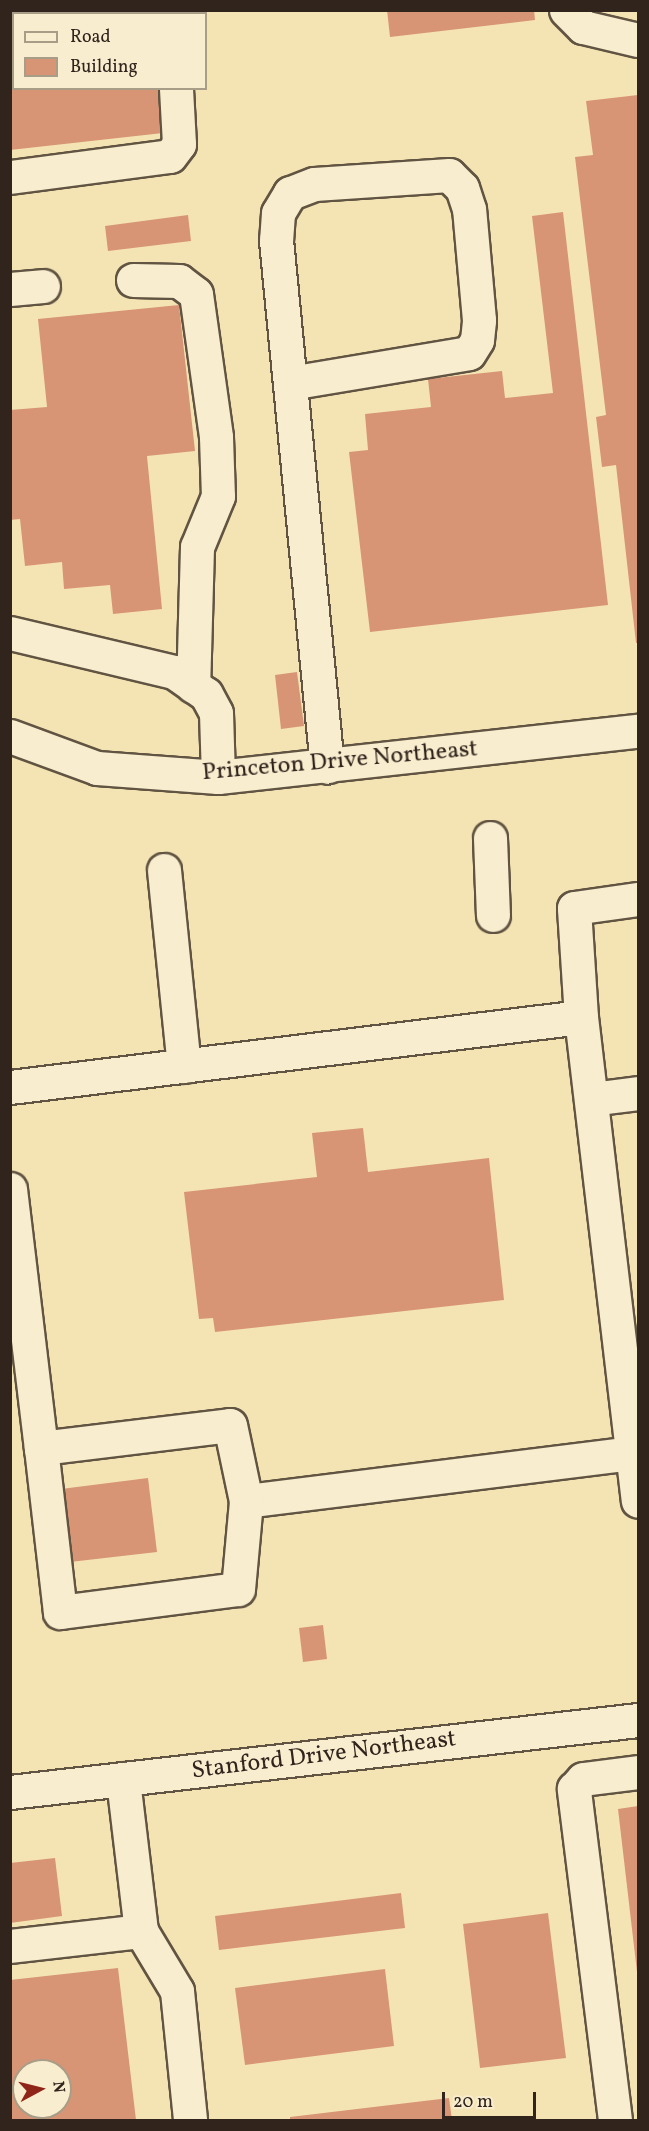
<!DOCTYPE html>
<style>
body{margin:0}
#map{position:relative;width:649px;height:2131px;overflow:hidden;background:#f5e4b3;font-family:Vollkorn,serif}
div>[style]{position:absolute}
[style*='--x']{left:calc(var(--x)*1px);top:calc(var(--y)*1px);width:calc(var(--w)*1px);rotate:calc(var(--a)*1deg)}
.building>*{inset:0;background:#d79576}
.roads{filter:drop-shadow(2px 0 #615442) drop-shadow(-2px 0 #615442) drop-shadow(0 2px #615442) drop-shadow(0 -2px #615442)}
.minor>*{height:33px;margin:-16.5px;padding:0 16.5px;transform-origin:16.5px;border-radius:16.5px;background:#f8edce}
span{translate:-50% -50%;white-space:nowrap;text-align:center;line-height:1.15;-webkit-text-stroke:4.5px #f8edce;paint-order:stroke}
.street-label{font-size:24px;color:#30241d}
.frame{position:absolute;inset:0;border:12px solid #30241d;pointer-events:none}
.legend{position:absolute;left:12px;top:12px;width:195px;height:78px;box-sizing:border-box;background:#f8edce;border:2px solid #a89d87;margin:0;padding:8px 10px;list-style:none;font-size:18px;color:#30241d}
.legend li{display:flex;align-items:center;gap:12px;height:30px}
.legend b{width:30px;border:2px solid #a89d87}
.north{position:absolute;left:12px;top:2059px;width:60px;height:60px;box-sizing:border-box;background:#f8edce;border:2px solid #a89d87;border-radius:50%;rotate:83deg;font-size:16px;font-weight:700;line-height:24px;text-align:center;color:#30241d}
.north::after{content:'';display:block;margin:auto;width:21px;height:27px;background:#8f2418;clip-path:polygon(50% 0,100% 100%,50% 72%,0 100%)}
.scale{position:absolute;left:442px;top:2092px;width:94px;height:27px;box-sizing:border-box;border:3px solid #30241d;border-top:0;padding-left:8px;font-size:18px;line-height:21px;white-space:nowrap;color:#30241d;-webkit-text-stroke:4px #f8edce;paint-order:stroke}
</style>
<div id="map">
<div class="building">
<i style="clip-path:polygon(10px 10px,150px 10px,14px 14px,14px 88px,158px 88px,163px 133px,10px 150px)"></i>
<i style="clip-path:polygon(387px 10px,534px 10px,535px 20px,390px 37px)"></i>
<i style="clip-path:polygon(638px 95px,638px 643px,636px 643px,616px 465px,602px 467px,596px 417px,606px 415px,575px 157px,593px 155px,586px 101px)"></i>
<i style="clip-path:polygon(563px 212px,608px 605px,370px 632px,349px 452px,368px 450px,365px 414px,431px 407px,428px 379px,502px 371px,505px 398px,553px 393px,532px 216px)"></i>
<i style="clip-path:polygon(188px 215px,191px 241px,108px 251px,105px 226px)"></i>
<i style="clip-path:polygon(179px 305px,195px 451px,147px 456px,162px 609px,113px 614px,110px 585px,64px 589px,62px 562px,25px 566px,20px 519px,10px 520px,10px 410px,47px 407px,38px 319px)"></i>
<i style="clip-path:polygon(297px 672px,304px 726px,281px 729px,275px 675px)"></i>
<i style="clip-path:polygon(363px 1128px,368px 1172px,489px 1158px,504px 1300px,215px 1332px,213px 1318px,199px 1319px,184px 1192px,317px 1177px,312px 1133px)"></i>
<i style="clip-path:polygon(148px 1478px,157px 1552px,70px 1562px,61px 1489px)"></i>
<i style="clip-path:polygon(323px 1625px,327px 1659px,303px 1662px,299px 1628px)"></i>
<i style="clip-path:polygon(638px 1806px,638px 1972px,637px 1972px,618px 1809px)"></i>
<i style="clip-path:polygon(55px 1858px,62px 1916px,10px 1923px,10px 1863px)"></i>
<i style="clip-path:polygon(401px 1893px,405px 1928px,219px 1950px,215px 1916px)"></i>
<i style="clip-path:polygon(548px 1913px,566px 2058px,480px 2068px,463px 1924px)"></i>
<i style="clip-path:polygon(evenodd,118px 1968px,136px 2120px,10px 2120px,10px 1980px,118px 1968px,24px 2071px,60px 2071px,60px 2107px,24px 2107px,24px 2071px)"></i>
<i style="clip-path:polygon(385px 1969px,394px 2046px,245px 2065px,235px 1988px)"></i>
<i style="clip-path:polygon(449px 2098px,452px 2120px,290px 2120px,290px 2117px)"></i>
</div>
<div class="roads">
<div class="minor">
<i style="--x:167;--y:10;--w:4;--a:90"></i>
<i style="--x:566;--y:10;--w:24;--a:45"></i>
<i style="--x:583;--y:27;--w:57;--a:13.3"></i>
<i style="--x:10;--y:177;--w:161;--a:-7.5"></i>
<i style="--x:170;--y:156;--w:15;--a:-53"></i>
<i style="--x:179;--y:144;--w:56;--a:-93.1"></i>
<i style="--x:133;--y:280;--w:46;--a:1.2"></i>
<i style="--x:179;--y:281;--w:21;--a:37"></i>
<i style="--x:196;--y:294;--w:144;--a:82"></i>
<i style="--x:216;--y:437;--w:59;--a:88.1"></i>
<i style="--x:218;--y:496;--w:55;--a:112.4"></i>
<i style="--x:197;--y:547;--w:139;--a:91.6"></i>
<i style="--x:10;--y:289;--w:33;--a:-5"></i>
<i style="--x:290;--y:383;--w:181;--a:-9.5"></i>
<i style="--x:469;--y:353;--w:15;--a:-58"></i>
<i style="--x:477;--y:340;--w:20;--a:-84"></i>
<i style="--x:479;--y:320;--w:111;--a:-95.1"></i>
<i style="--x:469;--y:209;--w:22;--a:-108"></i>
<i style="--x:462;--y:188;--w:18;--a:-135"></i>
<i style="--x:449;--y:175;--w:135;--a:176.2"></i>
<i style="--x:314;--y:184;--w:26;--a:159"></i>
<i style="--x:290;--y:193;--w:23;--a:121"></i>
<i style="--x:278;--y:213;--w:27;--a:94"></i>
<i style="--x:276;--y:240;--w:529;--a:84.47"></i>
<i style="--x:10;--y:633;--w:169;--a:13.4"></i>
<i style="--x:174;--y:672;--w:39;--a:35"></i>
<i style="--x:206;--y:694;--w:21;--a:62"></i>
<i style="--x:216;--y:713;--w:64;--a:88.2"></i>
<i style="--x:10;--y:736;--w:93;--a:20.2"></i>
<i style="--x:97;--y:768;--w:121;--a:4.3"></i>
<i style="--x:218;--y:777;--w:423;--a:-6.3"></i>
<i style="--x:490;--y:838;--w:77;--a:87.8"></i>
<i style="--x:164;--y:870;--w:197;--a:84.2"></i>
<i style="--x:581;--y:1017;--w:109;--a:-93.7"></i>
<i style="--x:574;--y:908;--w:65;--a:-8"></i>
<i style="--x:10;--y:1087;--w:575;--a:-6.99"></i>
<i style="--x:581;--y:1017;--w:487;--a:83.3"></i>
<i style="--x:591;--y:1099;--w:47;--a:-7.3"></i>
<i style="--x:10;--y:1189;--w:261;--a:83.2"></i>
<i style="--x:41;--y:1448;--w:190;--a:-6.9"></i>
<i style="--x:230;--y:1425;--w:78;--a:78.1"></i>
<i style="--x:246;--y:1501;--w:390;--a:-7.1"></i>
<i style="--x:41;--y:1448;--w:165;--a:83.4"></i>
<i style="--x:60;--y:1612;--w:179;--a:-7.4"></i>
<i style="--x:238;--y:1589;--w:88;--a:-84.8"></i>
<i style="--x:10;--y:1792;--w:632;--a:-6.54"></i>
<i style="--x:141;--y:1931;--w:70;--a:59"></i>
<i style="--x:177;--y:1991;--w:130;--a:84.2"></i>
<i style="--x:10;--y:1946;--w:132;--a:-6.5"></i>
<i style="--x:141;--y:1931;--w:153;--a:-96.8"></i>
<i style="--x:615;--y:2120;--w:334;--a:-97.1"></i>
<i style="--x:574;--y:1789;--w:13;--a:-48"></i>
<i style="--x:583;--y:1779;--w:55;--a:-7.3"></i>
</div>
</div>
<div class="street-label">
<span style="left:340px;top:762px;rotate:-5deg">Princeton Drive Northeast</span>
<span style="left:324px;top:1756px;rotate:-7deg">Stanford Drive Northeast</span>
</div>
<div class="frame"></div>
<ul class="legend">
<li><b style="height:8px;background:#f8edce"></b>Road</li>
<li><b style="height:16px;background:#d79576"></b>Building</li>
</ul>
<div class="north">N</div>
<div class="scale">20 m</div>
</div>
